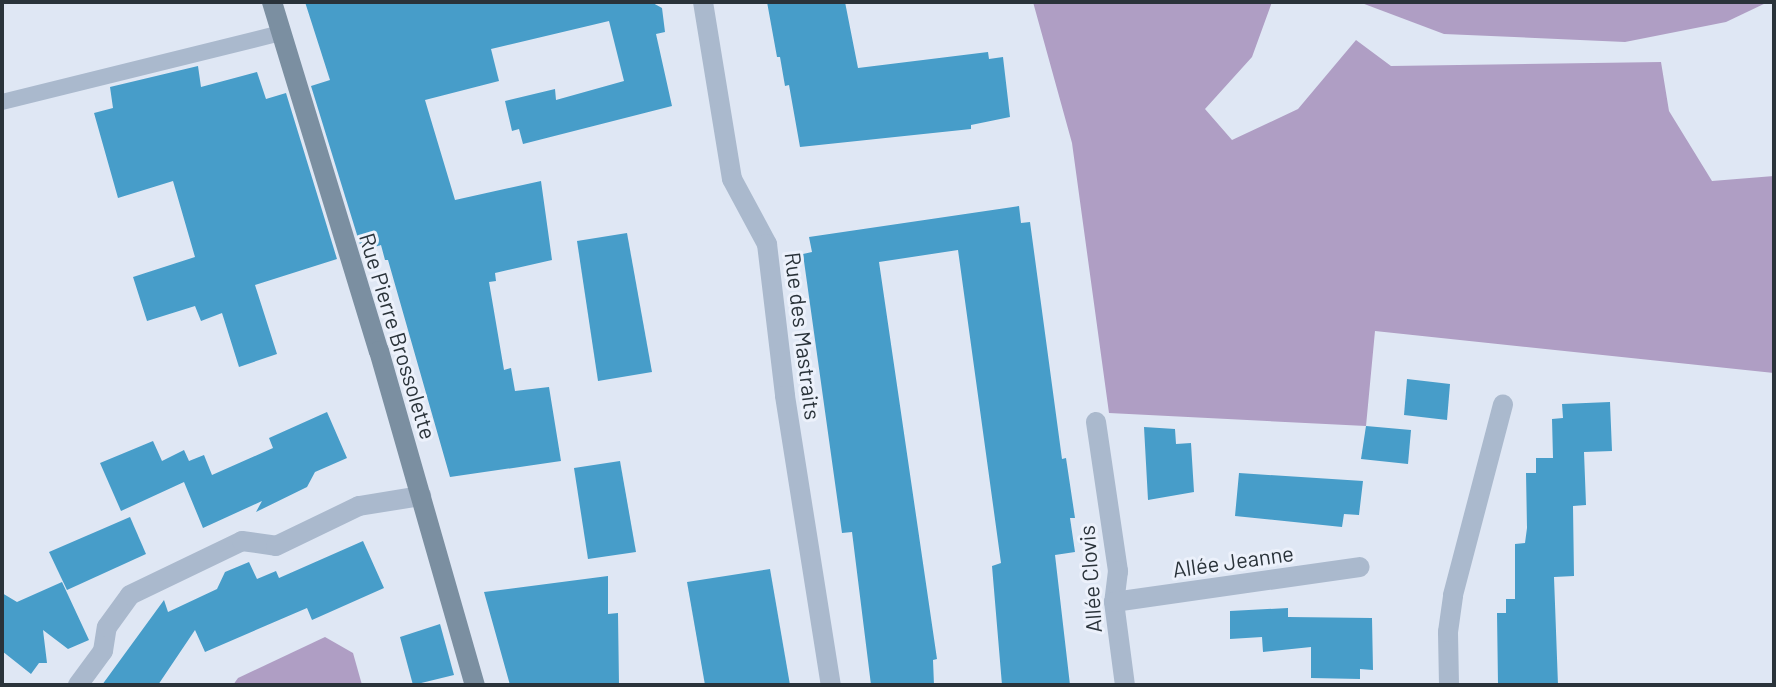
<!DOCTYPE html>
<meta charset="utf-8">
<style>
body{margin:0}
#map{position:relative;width:1776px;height:687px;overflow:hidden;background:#dfe7f4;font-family:Barlow,sans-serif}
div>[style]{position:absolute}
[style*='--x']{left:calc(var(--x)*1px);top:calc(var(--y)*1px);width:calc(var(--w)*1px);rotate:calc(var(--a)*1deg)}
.green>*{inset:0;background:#af9ec4}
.building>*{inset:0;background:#479dc9}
.lane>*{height:16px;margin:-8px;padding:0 8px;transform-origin:8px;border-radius:8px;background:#aab9cd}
.street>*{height:20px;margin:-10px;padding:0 10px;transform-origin:10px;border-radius:10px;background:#aab9cd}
.secondary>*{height:20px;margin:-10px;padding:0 10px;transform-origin:10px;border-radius:10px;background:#7b8fa1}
span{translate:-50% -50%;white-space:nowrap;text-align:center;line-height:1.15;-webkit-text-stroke:6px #ecf1fb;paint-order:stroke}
.street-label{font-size:22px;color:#2a333a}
.frame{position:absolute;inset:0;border:4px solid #2a333a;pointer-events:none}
</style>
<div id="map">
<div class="green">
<i style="clip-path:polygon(1033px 2px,1272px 2px,1252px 57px,1205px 109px,1232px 140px,1298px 109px,1356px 40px,1391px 66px,1661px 62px,1669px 111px,1712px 181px,1774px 176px,1774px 373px,1375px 331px,1366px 426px,1109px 413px,1072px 143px)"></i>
<i style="clip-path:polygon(1359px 2px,1768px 2px,1726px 22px,1625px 42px,1444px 34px)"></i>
<i style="clip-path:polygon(325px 637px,353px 653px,362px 685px,233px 685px,238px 678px)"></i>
</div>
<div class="building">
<i style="clip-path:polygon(305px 2px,651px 2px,662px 8px,665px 32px,656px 34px,672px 106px,523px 144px,519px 129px,512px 131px,505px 101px,555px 89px,556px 100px,624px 81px,609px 21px,491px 49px,499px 81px,425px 100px,455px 200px,541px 181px,552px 260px,495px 273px,496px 281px,489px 282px,504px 370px,511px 368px,515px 391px,549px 387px,561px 461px,450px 477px,388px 260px,385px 260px,381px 245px,362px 251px,311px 86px,330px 80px)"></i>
<i style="clip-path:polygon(767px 2px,845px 2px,858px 68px,988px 52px,989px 59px,1003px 57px,1010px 117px,971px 125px,971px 129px,800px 147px,789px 85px,785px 86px,780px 57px,777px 57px)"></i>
<i style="clip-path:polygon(198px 66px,201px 87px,257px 72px,266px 99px,286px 93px,337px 259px,255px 285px,277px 354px,239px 367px,222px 313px,201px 321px,195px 306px,147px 321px,133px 277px,195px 257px,173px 181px,118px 198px,94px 113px,113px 108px,110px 87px)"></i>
<i style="clip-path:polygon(1019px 206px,1021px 223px,1030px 222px,1062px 459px,1066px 458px,1075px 518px,1070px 518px,1075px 552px,1055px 555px,1070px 685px,1002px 685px,992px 566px,1001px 563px,958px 250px,879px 262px,937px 659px,933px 660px,934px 685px,871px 685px,852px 532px,842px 533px,803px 254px,812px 252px,809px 237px)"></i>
<i style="clip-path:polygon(627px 233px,652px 372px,598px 381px,577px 241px)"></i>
<i style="clip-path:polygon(1407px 379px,1450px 384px,1447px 420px,1404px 415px)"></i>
<i style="clip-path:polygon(1610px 402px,1612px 451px,1584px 452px,1586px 505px,1573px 506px,1574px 576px,1554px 577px,1558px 685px,1498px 685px,1497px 613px,1506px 613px,1506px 599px,1515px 599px,1515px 544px,1525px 543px,1527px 528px,1526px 473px,1536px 473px,1536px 458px,1553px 458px,1552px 419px,1563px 418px,1562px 404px)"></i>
<i style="clip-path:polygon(327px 412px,347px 458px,315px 472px,307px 487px,256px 512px,262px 501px,203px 528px,184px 482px,121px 511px,100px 463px,153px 441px,162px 461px,184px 450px,189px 461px,204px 455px,212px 475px,273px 448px,269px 438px)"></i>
<i style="clip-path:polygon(1366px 426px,1411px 430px,1408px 464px,1361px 459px)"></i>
<i style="clip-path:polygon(1144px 427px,1175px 429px,1176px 444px,1191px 443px,1194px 492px,1148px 500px)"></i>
<i style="clip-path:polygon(620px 461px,636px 552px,588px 559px,574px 468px)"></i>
<i style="clip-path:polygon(1239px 473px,1363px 481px,1359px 515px,1344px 514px,1342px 527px,1235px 516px)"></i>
<i style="clip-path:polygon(130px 517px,146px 554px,67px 590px,49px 552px)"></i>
<i style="clip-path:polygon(363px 541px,384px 588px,312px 620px,307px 608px,205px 652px,195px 630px,158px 685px,102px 685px,164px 600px,168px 612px,217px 589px,225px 572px,249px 562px,257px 579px,276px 571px,279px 578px)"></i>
<i style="clip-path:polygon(770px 569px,790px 685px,705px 685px,687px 582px)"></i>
<i style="clip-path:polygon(608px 576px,608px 614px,618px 613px,619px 685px,510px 685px,484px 592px)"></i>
<i style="clip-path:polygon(62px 582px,89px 640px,68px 649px,43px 630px,47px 663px,39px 663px,31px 674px,2px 651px,2px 593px,17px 602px)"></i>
<i style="clip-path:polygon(1288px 608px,1288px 617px,1372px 618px,1373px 670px,1360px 669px,1360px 679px,1311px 678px,1311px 647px,1263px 652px,1262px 637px,1230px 639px,1230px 611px)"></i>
<i style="clip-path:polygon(440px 624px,454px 675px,413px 685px,400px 637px)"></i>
</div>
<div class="lane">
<i style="--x:2;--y:102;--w:287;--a:-13.9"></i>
</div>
<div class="street">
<i style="--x:703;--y:2;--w:179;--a:80.7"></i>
<i style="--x:732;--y:179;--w:74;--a:61.7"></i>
<i style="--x:767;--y:244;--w:153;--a:83.2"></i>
<i style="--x:785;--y:396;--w:293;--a:81"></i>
<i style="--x:1096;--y:422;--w:151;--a:81.6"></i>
<i style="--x:1118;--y:571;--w:31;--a:97"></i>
<i style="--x:1114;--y:602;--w:84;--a:82.5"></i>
<i style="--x:1114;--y:602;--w:248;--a:-8.1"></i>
<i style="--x:78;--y:685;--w:42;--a:-53.7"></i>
<i style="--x:103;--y:651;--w:24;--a:-81"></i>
<i style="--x:107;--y:627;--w:39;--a:-54"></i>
<i style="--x:130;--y:595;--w:124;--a:-25.7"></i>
<i style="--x:242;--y:541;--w:34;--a:8"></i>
<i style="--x:276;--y:546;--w:92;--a:-25.7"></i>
<i style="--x:359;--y:506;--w:63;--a:-9.2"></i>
<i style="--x:1449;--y:685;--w:53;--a:-91.1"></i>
<i style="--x:1448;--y:632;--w:37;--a:-82"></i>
<i style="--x:1453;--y:595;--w:197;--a:-75.3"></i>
</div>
<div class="secondary">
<i style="--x:272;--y:2;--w:365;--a:73"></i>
<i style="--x:379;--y:351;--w:348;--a:74"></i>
</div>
<div class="street-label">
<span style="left:398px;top:336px;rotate:73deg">Rue Pierre Brossolette</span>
<span style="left:803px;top:336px;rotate:83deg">Rue des Mastraits</span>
<span style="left:1233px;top:561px;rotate:-8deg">Allée Jeanne</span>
<span style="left:1090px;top:579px;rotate:-94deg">Allée Clovis</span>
</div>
<div class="frame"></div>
</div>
